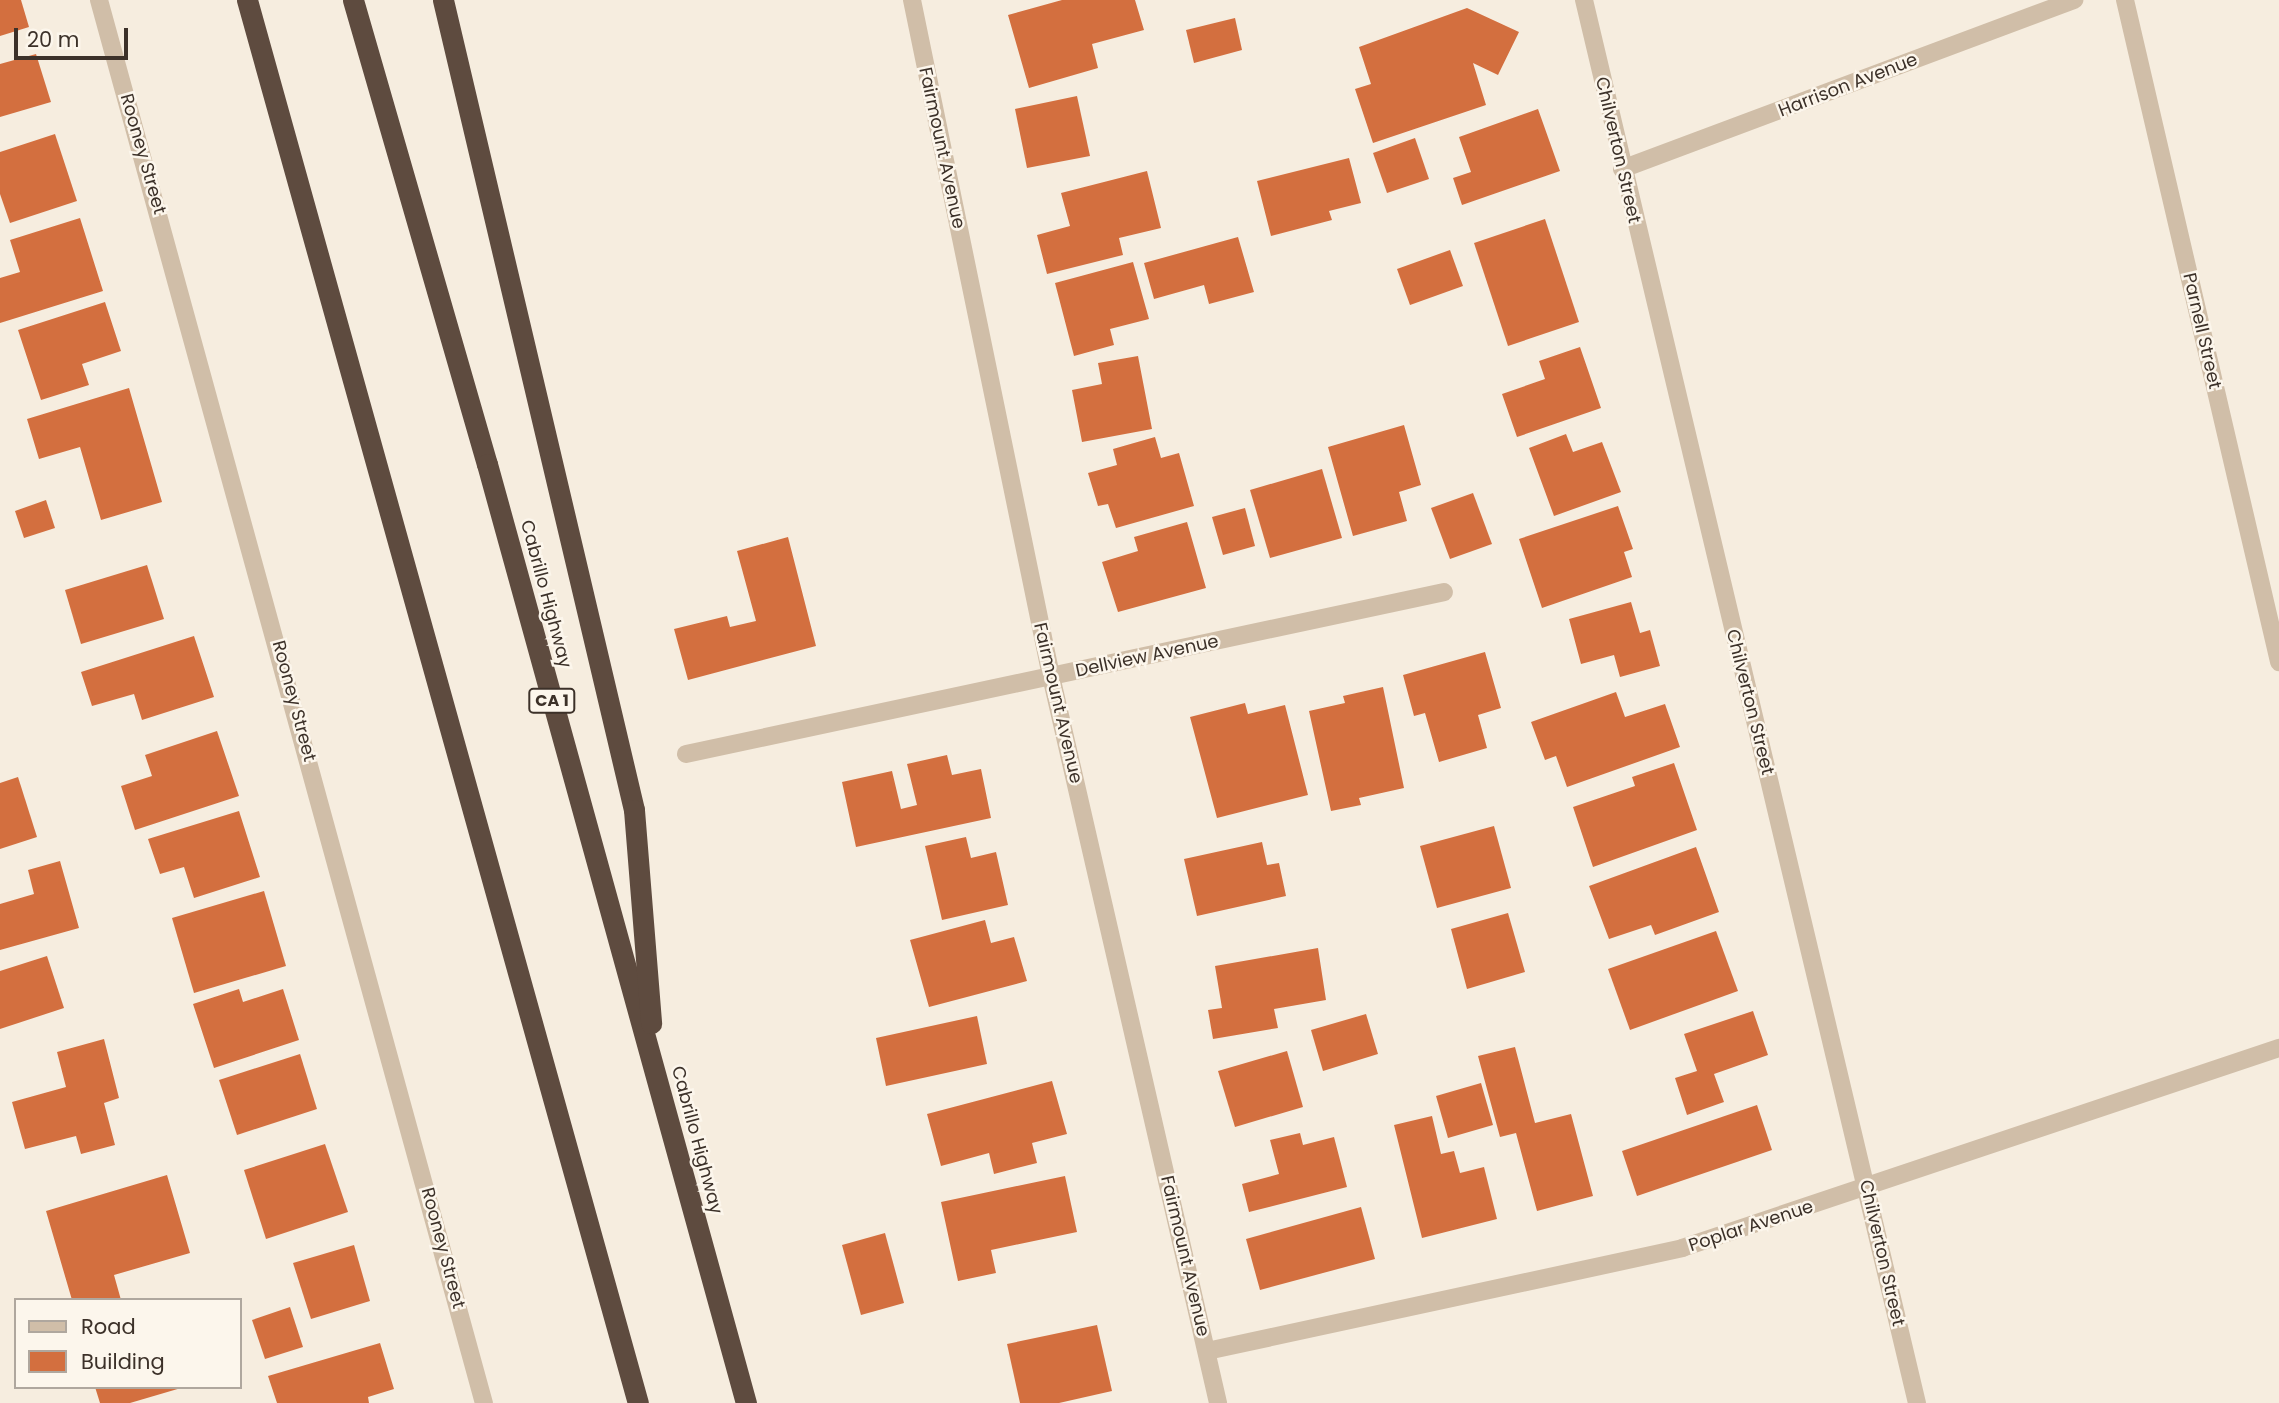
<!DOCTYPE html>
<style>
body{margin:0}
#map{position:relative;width:2279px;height:1403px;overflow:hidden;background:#f6eddf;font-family:Poppins,sans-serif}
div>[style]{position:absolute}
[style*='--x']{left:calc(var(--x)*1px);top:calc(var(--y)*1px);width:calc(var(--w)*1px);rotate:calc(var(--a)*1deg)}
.building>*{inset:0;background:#d36f3f}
.minor>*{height:18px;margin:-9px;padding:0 9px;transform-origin:9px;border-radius:9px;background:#d0bea8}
.tertiary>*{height:18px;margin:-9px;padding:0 9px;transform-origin:9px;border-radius:9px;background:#d0bea8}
.motorway>*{height:21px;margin:-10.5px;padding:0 10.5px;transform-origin:10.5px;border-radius:10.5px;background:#5e4b3f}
span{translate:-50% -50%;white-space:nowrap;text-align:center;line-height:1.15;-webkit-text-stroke:5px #fcf6ec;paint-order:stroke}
.shield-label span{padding:2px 5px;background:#fcf6ec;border:2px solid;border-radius:5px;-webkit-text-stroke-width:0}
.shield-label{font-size:16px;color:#3c3129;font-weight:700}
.street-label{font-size:18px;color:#3c3129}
.legend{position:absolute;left:14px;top:1298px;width:228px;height:91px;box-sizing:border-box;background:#fcf6ec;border:2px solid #afa79e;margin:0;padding:9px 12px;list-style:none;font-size:21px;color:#3c3129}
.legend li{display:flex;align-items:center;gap:14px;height:35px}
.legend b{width:35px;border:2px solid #afa79e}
.scale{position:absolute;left:14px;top:28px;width:114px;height:32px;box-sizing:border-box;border:4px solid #3c3129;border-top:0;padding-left:9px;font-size:21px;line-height:24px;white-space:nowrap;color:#3c3129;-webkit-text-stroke:5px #fcf6ec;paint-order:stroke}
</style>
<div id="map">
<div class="building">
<i style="clip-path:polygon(0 0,21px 0,29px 27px,0 36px)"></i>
<i style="clip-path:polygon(1062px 0,1135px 0,1144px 30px,1092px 44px,1098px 68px,1029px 88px,1008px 15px)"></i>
<i style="clip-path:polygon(1467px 8px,1519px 32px,1498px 75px,1473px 63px,1486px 105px,1373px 143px,1355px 89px,1371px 84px,1359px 47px)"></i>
<i style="clip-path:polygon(1235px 18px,1242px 50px,1194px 63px,1186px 30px)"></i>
<i style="clip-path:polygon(36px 54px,51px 102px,0 117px,0 64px)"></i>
<i style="clip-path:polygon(1077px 96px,1090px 156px,1027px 168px,1015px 109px)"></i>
<i style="clip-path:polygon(1538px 109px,1560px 171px,1462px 205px,1453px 178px,1471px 172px,1459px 137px)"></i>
<i style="clip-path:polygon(55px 134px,77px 201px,10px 223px,0 194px,0 152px)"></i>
<i style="clip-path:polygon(1415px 138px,1429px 179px,1387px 193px,1373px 153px)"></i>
<i style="clip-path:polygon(1349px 158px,1361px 203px,1329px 211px,1332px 220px,1271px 236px,1257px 181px)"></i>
<i style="clip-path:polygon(1147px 171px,1161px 228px,1119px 238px,1123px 255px,1047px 274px,1037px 235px,1070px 226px,1061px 193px)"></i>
<i style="clip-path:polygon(80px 218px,103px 291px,0 323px,0 278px,20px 272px,10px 240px)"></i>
<i style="clip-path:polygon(1545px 219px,1579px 322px,1508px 346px,1474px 243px)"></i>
<i style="clip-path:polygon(1238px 237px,1254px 292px,1209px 304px,1204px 285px,1154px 299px,1144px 263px)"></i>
<i style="clip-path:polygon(1450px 250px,1463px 286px,1410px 305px,1397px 269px)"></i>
<i style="clip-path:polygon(1133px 262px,1149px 319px,1110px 329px,1114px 345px,1074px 356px,1055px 283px)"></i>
<i style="clip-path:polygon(105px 302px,121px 351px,82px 364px,89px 385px,41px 400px,18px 330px)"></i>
<i style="clip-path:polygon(1580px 347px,1601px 408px,1517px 437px,1502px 394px,1545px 379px,1539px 361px)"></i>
<i style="clip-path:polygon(1138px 356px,1152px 429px,1082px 442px,1072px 390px,1102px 384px,1098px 363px)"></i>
<i style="clip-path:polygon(129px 388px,162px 502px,101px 520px,80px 447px,39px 459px,27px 419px)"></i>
<i style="clip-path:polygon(1404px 425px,1421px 485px,1399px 492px,1407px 521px,1353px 536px,1328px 447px)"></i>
<i style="clip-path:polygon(1566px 434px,1573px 452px,1602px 442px,1621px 492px,1554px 516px,1529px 448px)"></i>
<i style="clip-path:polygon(1155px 437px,1161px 458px,1179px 453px,1194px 506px,1116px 528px,1108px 504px,1098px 506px,1088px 473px,1117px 465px,1113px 449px)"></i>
<i style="clip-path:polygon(1322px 469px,1342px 538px,1270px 558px,1250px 490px)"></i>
<i style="clip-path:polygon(1473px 493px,1492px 544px,1450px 559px,1431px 508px)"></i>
<i style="clip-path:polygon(46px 500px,55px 528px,24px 538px,15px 511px)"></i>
<i style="clip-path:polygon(1618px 506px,1633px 549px,1624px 552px,1632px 577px,1542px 608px,1519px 539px)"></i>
<i style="clip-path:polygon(1245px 508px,1255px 546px,1223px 555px,1212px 517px)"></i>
<i style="clip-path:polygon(1187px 522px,1206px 588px,1118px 612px,1102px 562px,1138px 551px,1134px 537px)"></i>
<i style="clip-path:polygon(788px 537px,816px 646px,688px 680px,674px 629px,727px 616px,730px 627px,756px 621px,737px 551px)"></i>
<i style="clip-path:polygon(147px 565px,164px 619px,81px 644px,65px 590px)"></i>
<i style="clip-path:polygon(1631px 602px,1640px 633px,1650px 630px,1660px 666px,1620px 677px,1614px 655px,1581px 664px,1569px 619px)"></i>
<i style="clip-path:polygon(194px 636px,214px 697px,142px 720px,134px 694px,92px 706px,81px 672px)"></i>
<i style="clip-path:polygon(1485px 652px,1501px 708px,1478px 715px,1487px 748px,1439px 762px,1425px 713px,1414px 716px,1403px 675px)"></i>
<i style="clip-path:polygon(1383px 687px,1404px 788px,1359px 798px,1361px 805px,1331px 811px,1309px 711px,1345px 703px,1343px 696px)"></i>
<i style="clip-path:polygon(1616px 692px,1625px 717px,1665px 704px,1680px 747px,1567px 787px,1556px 756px,1545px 760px,1531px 722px)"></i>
<i style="clip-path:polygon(1245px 703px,1248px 714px,1285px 705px,1308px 795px,1217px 818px,1190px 717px)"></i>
<i style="clip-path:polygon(217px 731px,239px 796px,135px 830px,121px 786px,152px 776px,145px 755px)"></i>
<i style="clip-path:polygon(947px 755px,952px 775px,981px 769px,991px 818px,856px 847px,842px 782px,892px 771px,901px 809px,917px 805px,907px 764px)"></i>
<i style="clip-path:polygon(1674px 763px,1697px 830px,1593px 867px,1573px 807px,1635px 786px,1632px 777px)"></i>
<i style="clip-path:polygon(18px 777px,37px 837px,0 849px,0 783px)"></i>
<i style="clip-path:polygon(239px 811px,260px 877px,194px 898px,184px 867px,160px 874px,148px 839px)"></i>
<i style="clip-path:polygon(1494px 826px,1511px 888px,1437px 908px,1420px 846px)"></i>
<i style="clip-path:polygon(966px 837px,971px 858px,996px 852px,1008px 905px,942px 920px,925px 846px)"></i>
<i style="clip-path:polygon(1262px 842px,1267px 865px,1279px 863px,1286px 896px,1197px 916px,1184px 859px)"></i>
<i style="clip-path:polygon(1696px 847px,1719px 912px,1655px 935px,1651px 925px,1609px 939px,1589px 886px)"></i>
<i style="clip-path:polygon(60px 861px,79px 928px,0 950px,0 904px,34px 894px,28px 870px)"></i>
<i style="clip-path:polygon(264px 891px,286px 966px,194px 993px,172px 918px)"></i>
<i style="clip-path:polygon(1508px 913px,1525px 972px,1467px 989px,1451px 929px)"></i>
<i style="clip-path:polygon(985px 920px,991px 943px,1014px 937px,1027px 981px,929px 1007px,910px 940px)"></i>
<i style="clip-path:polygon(1716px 931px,1738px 991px,1630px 1030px,1608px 969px)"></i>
<i style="clip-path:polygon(1318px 948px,1326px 1000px,1274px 1009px,1278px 1028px,1213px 1039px,1208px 1010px,1222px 1008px,1215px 966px)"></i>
<i style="clip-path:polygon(47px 956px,64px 1008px,0 1029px,0 971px)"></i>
<i style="clip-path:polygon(239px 989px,243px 1002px,283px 989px,299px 1040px,214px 1068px,193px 1004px)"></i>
<i style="clip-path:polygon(1753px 1011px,1768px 1055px,1714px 1074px,1724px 1102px,1687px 1115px,1675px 1078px,1697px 1071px,1684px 1034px)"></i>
<i style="clip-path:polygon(1366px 1014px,1378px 1054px,1323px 1071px,1311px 1030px)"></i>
<i style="clip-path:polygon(977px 1016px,987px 1064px,886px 1086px,876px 1038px)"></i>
<i style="clip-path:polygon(104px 1039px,119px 1098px,104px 1103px,115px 1145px,81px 1154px,76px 1136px,25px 1149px,12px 1102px,66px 1087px,57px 1052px)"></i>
<i style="clip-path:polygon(1515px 1047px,1535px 1123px,1571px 1114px,1593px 1196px,1537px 1211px,1516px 1133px,1500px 1137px,1478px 1056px)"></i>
<i style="clip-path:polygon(1287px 1051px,1303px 1107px,1235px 1127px,1218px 1071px)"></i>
<i style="clip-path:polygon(300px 1054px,317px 1109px,237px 1135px,219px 1080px)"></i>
<i style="clip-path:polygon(1052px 1081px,1067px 1134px,1032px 1143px,1037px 1163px,994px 1174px,989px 1153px,941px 1166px,927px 1114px)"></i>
<i style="clip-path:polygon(1481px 1083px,1493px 1125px,1448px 1138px,1436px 1096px)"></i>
<i style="clip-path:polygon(1757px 1105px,1772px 1150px,1637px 1196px,1622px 1151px)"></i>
<i style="clip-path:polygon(1432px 1116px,1441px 1154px,1454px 1151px,1460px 1173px,1484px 1167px,1497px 1219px,1422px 1238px,1394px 1125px)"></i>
<i style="clip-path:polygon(1300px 1133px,1303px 1145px,1334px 1137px,1347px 1187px,1249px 1212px,1242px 1184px,1279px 1174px,1270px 1140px)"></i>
<i style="clip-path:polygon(325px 1144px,348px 1212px,266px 1239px,244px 1170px)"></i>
<i style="clip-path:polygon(167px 1175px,190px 1253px,114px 1275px,121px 1300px,72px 1300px,46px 1211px)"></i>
<i style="clip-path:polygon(1065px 1176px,1077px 1232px,991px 1250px,996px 1273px,958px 1281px,941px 1202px)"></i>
<i style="clip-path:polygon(1361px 1207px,1375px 1259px,1260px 1290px,1246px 1239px)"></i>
<i style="clip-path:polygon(885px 1233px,904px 1303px,861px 1315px,842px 1245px)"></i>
<i style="clip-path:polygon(354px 1245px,370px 1301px,311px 1319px,293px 1263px)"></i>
<i style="clip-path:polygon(290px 1307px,303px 1347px,265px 1359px,252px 1320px)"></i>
<i style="clip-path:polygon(1097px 1325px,1112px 1391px,1059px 1403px,1020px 1403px,1007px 1344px)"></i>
<i style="clip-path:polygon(380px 1343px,394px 1389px,368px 1397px,369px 1403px,277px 1403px,268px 1376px)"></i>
<i style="clip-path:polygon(95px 1387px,181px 1387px,181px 1388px,130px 1403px,100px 1403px)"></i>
</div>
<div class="minor">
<i style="--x:1584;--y:0;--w:1442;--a:76.65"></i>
<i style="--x:2125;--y:0;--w:680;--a:76.9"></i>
<i style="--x:1622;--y:169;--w:483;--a:-20.5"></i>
<i style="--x:686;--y:754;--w:775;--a:-12.06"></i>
<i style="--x:1207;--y:1351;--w:486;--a:-12.2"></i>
<i style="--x:1682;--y:1248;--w:630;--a:-18.52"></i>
</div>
<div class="tertiary">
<i style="--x:99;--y:0;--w:1455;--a:74.66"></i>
<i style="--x:912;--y:0;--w:690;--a:78.38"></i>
<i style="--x:1051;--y:676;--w:746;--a:77.06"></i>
</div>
<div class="motorway">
<i style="--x:247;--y:0;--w:1456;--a:74.43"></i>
<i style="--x:353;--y:0;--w:483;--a:73.9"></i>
<i style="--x:487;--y:464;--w:974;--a:74.58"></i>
<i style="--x:443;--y:0;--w:832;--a:76.73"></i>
<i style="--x:634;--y:810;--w:214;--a:85.4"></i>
</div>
<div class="shield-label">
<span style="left:552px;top:701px">CA 1</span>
</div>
<div class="street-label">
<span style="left:1848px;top:85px;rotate:-21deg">Harrison Avenue</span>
<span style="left:942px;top:148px;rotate:78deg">Fairmount Avenue</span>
<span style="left:1618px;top:150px;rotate:77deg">Chilverton Street</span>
<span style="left:143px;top:154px;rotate:74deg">Rooney Street</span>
<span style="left:2202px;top:331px;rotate:77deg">Parnell Street</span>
<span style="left:546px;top:594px;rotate:75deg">Cabrillo Highway</span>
<span style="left:1147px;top:656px;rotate:-12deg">Dellview Avenue</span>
<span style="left:294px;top:701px;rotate:75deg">Rooney Street</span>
<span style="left:1750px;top:702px;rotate:76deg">Chilverton Street</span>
<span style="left:1058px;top:703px;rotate:77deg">Fairmount Avenue</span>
<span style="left:697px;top:1140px;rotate:75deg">Cabrillo Highway</span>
<span style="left:1751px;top:1226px;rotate:-18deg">Poplar Avenue</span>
<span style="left:443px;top:1248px;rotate:75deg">Rooney Street</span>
<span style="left:1882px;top:1253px;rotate:77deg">Chilverton Street</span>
<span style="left:1185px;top:1256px;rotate:77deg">Fairmount Avenue</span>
</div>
<ul class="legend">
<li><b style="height:9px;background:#d0bea8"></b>Road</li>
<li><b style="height:19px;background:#d36f3f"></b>Building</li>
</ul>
<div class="scale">20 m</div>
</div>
